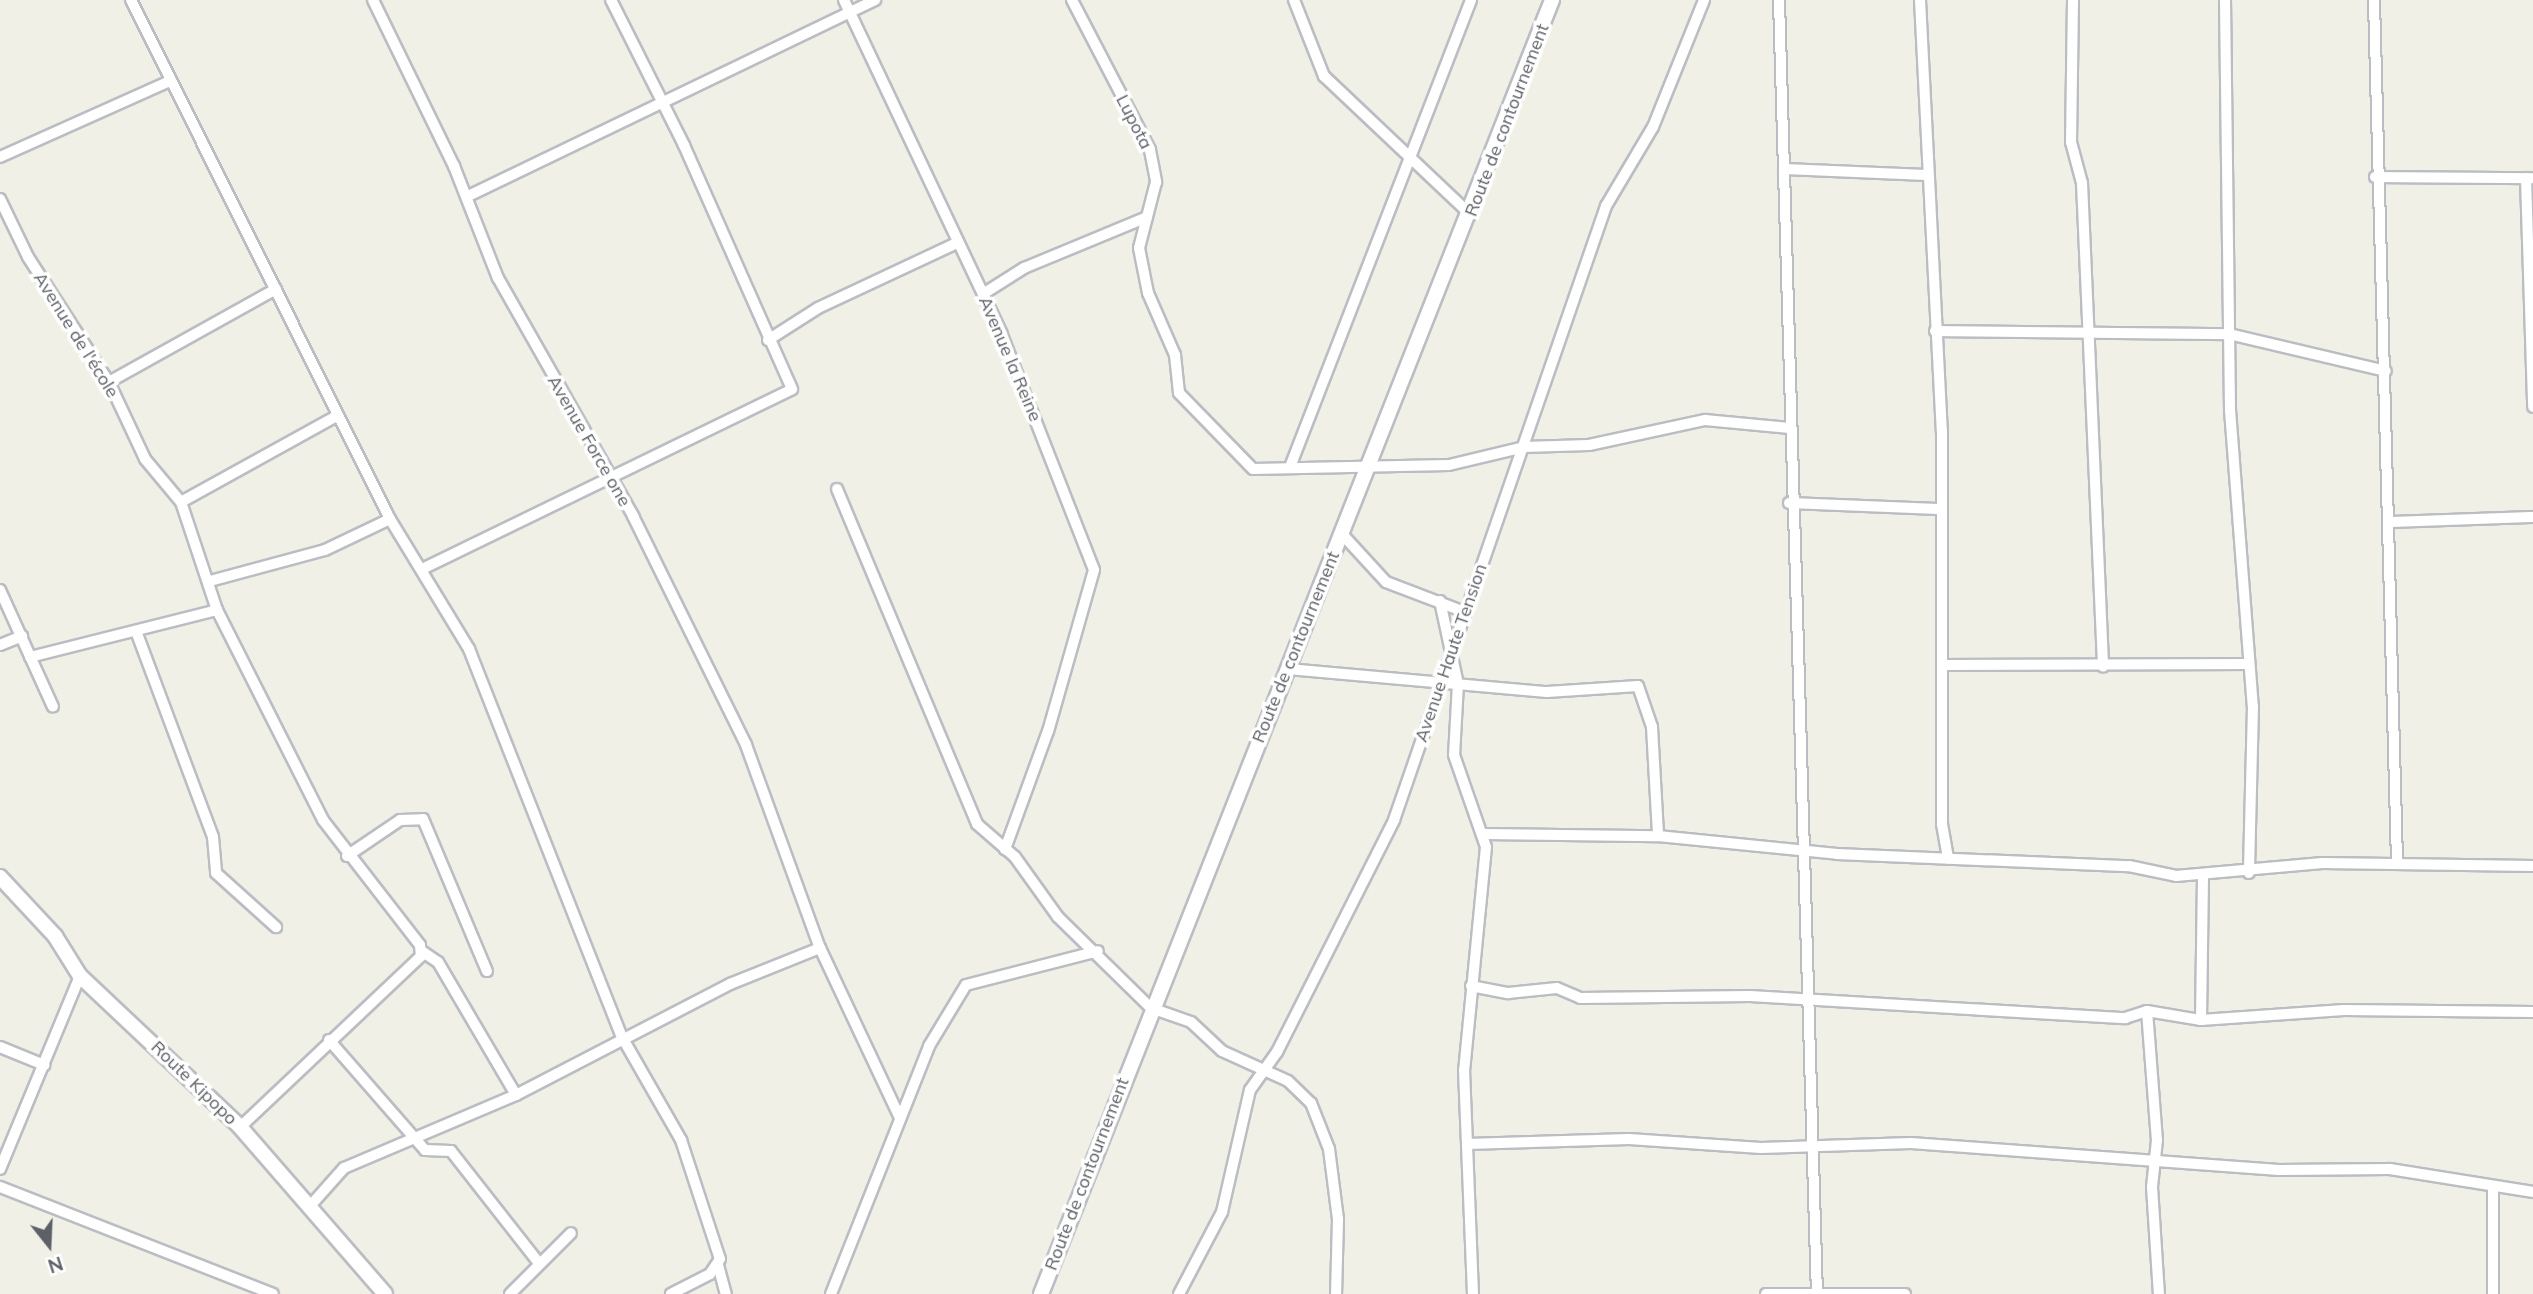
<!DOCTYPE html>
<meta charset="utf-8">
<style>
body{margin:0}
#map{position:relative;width:2533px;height:1294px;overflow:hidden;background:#f1f0e6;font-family:Mulish,sans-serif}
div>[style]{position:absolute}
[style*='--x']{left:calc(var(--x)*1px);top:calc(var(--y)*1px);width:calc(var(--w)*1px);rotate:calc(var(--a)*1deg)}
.roads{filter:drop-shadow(2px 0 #babdc2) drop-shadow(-2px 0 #babdc2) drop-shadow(0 2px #babdc2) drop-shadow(0 -2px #babdc2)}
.street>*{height:10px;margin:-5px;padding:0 5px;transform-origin:5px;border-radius:5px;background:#fff}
.secondary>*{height:14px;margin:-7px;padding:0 7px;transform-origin:7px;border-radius:7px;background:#fff}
span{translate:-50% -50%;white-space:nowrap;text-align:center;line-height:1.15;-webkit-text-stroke:7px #fff;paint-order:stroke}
.street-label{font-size:18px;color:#5d6167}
.north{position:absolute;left:14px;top:1210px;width:70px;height:70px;-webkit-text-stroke:5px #fff;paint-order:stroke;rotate:162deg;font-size:19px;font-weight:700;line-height:28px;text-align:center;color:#5d6167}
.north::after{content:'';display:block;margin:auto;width:24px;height:32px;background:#5d6167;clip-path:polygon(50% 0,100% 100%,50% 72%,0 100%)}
</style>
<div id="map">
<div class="roads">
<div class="street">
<i style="--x:131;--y:0;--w:580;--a:63.48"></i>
<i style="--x:390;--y:519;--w:152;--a:58.7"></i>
<i style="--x:469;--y:649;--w:417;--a:68.5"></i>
<i style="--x:622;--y:1037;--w:119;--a:60.2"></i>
<i style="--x:681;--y:1140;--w:125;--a:71.9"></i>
<i style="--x:720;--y:1259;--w:18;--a:124"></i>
<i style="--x:710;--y:1274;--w:44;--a:152.9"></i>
<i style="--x:373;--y:0;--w:185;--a:64"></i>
<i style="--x:454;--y:166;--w:120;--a:68.6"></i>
<i style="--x:498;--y:278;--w:274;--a:60.4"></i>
<i style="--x:633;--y:516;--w:255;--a:63.7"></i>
<i style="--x:746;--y:745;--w:216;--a:70"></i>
<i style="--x:820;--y:948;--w:188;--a:64.8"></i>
<i style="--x:844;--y:0;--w:370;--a:64.7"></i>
<i style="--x:1002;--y:335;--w:252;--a:68.6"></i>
<i style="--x:1094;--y:570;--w:167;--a:105.9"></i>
<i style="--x:1048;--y:731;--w:126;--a:110"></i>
<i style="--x:1072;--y:0;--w:169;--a:62.5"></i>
<i style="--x:1150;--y:150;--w:33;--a:79"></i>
<i style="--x:1156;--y:182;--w:68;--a:104.4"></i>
<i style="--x:1139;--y:248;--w:46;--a:78.7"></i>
<i style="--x:1148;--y:293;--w:68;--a:66.5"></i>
<i style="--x:1175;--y:355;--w:38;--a:84"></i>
<i style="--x:1179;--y:393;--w:106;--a:45.8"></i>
<i style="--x:1253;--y:469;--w:196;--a:-1.2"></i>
<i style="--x:1449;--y:465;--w:77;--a:-13.5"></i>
<i style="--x:1524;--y:447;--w:65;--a:-1.8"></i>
<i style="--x:1589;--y:445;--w:119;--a:-12.2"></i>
<i style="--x:1705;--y:420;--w:85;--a:5.4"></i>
<i style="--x:1294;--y:0;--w:82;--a:68.5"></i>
<i style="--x:1324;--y:76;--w:202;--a:43.4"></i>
<i style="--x:1779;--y:0;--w:1295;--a:88.32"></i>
<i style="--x:1920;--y:0;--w:432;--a:87.1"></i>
<i style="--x:1942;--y:431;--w:393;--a:90"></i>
<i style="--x:1942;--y:824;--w:35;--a:80"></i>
<i style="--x:2073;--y:0;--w:142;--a:90.8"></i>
<i style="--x:2071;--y:142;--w:42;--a:75"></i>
<i style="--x:2082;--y:183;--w:484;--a:87.5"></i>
<i style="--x:2225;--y:0;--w:410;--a:89.3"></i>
<i style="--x:2230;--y:410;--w:297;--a:85.6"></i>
<i style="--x:2253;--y:706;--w:167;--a:91.4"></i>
<i style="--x:2374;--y:0;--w:862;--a:88.47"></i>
<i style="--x:0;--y:157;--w:186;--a:-24.1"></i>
<i style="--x:1784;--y:169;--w:143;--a:2.4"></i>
<i style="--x:2375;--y:177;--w:157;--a:0.4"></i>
<i style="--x:2526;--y:178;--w:229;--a:88.2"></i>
<i style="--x:468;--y:196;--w:452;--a:-25.7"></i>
<i style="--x:0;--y:199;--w:64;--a:64.2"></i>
<i style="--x:28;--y:257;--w:149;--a:57.1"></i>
<i style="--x:109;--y:382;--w:85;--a:64.9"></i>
<i style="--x:145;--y:459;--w:56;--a:50.1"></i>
<i style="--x:181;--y:502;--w:114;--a:71.6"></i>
<i style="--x:983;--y:294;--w:49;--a:-32.4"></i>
<i style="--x:1024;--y:268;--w:133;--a:-22.5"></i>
<i style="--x:1935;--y:331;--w:294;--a:0.6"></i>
<i style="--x:2229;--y:334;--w:161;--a:13.3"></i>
<i style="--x:768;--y:340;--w:59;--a:-32.6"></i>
<i style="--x:818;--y:308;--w:153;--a:-25.1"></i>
<i style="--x:109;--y:382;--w:191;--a:-29.1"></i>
<i style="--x:1290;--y:467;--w:501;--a:-68.81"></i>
<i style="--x:837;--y:489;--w:363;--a:67.3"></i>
<i style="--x:977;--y:824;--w:50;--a:41"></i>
<i style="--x:1015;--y:857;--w:74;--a:54.4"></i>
<i style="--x:1058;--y:917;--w:130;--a:44.4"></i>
<i style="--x:1151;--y:1008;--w:42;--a:19.3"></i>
<i style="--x:1191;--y:1022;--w:42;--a:43.1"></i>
<i style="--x:1222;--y:1051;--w:72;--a:24.4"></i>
<i style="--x:1288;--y:1081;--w:32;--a:44"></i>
<i style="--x:1311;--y:1103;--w:49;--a:68.6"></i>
<i style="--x:1329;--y:1149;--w:71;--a:82.7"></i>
<i style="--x:1338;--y:1219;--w:75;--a:91.5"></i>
<i style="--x:181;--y:502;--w:178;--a:-28.9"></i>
<i style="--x:1789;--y:503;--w:150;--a:2.3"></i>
<i style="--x:2389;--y:522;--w:144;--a:-2"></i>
<i style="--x:1342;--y:534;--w:65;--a:47.5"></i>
<i style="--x:1386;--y:582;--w:81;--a:20.9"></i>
<i style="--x:422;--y:569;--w:411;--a:-25.9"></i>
<i style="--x:792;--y:389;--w:267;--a:-113.9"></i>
<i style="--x:684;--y:145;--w:162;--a:-116.7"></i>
<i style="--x:210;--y:581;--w:119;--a:-15.1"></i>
<i style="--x:325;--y:550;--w:72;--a:-25.5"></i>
<i style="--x:0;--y:590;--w:128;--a:65.6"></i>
<i style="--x:1440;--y:601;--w:85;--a:77.8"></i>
<i style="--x:1458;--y:684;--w:71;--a:93.2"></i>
<i style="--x:1454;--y:755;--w:97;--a:70.8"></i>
<i style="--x:1486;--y:847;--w:224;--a:95.6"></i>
<i style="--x:1464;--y:1070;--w:224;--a:87.7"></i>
<i style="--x:136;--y:631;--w:220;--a:69.5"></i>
<i style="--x:213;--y:837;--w:36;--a:85"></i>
<i style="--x:216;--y:873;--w:81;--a:42"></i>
<i style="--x:0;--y:645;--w:24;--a:-22"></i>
<i style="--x:30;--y:657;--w:193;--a:-14.1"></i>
<i style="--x:217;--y:610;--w:235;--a:63.2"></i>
<i style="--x:323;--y:820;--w:158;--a:52.2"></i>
<i style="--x:420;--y:945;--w:11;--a:85"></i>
<i style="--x:421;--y:956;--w:249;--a:136.6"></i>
<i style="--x:1945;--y:665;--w:302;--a:-0.2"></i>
<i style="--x:1288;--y:669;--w:260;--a:5.1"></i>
<i style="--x:1547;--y:692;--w:91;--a:-3.8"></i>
<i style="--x:1638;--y:686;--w:43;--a:71.1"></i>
<i style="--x:1652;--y:727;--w:109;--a:86.8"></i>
<i style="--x:1658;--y:836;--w:180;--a:5.7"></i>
<i style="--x:1837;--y:854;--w:292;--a:2.4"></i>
<i style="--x:2129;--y:866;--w:48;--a:12"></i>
<i style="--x:2176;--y:876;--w:147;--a:-5.1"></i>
<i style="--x:2322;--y:863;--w:211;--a:0.8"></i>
<i style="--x:1484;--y:834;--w:174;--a:0.7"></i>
<i style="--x:347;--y:856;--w:64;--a:-34.2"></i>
<i style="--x:400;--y:820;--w:23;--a:-2"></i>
<i style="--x:423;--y:819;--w:165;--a:67.2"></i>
<i style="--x:423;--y:952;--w:18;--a:34"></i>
<i style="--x:438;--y:962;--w:154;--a:59.6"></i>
<i style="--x:1471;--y:986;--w:38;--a:11"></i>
<i style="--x:1508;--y:993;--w:49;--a:-5.8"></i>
<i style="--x:1557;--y:988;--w:25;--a:23"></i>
<i style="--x:1580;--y:998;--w:170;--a:-0.7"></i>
<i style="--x:1750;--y:996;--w:376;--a:3.4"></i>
<i style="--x:2125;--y:1018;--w:23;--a:-18"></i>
<i style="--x:2147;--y:1011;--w:55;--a:9.5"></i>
<i style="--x:2201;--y:1020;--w:143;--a:-4"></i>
<i style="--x:2344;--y:1010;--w:189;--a:0.6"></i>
<i style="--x:2147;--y:1011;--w:129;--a:85.6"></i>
<i style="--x:2157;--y:1140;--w:47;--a:96.1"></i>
<i style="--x:2152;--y:1187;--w:107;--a:86.3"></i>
<i style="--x:2201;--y:1020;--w:146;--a:-89.2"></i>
<i style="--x:329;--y:1040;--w:146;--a:48.9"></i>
<i style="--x:425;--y:1150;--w:26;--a:2"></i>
<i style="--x:451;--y:1151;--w:141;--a:51.9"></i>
<i style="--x:0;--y:1047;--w:48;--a:22.2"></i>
<i style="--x:1467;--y:1144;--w:162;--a:-1.8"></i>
<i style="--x:1629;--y:1139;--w:132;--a:3.9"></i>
<i style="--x:1761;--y:1148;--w:150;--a:-1.9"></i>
<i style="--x:1911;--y:1143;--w:369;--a:4.2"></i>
<i style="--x:2279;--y:1170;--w:111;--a:-0.5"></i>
<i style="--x:2390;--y:1169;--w:145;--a:9.1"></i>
<i style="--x:0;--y:1169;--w:209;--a:-67.5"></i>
<i style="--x:2493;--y:1186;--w:108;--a:90"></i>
<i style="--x:0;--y:1187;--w:293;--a:21.4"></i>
<i style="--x:311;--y:1205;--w:50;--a:-48.3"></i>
<i style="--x:344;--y:1168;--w:187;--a:-23"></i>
<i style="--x:516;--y:1095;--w:241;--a:-27.4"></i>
<i style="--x:730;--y:984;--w:97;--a:-21.8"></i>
<i style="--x:718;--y:1265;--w:30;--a:75"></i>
<i style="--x:510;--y:1294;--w:86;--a:-45"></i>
<i style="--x:831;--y:1294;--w:267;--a:-68.4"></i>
<i style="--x:929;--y:1046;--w:71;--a:-58.8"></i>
<i style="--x:966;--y:985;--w:136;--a:-14.4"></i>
<i style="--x:1179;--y:1294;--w:93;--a:-62.3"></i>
<i style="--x:1222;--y:1212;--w:125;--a:-77.1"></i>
<i style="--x:1250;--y:1090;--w:47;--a:-54.6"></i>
<i style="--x:1277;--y:1052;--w:260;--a:-63.2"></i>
<i style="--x:1394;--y:820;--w:650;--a:-70.95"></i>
<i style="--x:1606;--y:206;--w:92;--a:-59.3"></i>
<i style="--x:1653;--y:127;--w:137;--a:-68.1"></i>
<i style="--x:1766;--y:1294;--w:139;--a:0"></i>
</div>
<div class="secondary">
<i style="--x:0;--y:877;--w:81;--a:47"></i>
<i style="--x:55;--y:936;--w:47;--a:58"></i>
<i style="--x:80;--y:976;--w:220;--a:43.3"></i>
<i style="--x:240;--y:1127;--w:221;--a:49"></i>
<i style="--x:1041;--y:1294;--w:1391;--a:-68.45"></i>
</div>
</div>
<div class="street-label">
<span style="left:1507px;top:120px;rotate:-69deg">Route de contournement</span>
<span style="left:1134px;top:122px;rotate:63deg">Lupota</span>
<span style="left:76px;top:335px;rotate:58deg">Avenue de l'école</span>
<span style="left:1010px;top:359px;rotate:67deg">Avenue la Reine</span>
<span style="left:589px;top:441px;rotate:60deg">Avenue Force one</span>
<span style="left:1296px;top:647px;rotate:-68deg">Route de contournement</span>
<span style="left:1451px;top:653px;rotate:-71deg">Avenue Haute Tension</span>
<span style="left:194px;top:1083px;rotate:44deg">Route Kipopo</span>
<span style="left:1087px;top:1174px;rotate:-69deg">Route de contournement</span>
</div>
<div class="north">N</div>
</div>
